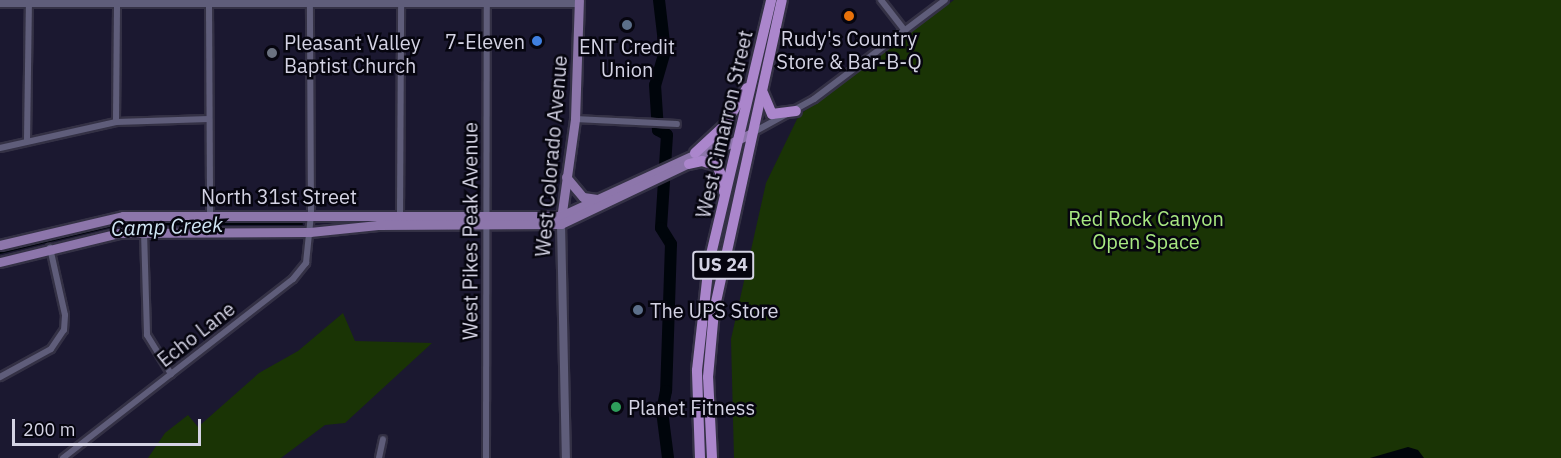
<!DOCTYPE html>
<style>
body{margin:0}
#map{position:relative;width:1561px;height:458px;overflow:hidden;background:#1b1830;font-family:"IBM Plex Sans",sans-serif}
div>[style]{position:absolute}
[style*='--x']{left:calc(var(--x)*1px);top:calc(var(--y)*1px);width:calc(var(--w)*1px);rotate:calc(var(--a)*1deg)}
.green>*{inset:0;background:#1a3405}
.water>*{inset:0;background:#00050b}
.stream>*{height:2px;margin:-1px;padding:0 1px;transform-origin:1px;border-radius:1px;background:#00050b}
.river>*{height:12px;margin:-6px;padding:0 6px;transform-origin:6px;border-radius:6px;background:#00050b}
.roads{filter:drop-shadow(2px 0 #343145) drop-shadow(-2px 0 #343145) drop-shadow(0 2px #343145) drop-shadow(0 -2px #343145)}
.street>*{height:6px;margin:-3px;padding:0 3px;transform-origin:3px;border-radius:3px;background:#5f5d7a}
.secondary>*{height:8px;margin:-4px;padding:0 4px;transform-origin:4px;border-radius:4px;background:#5f5d7a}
.primary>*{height:9px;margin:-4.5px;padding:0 4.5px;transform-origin:4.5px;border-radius:4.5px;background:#8d76ab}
.highway>*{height:10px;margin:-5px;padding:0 5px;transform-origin:5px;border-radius:5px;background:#ab86cc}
.dots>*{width:16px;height:16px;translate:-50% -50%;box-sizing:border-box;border:3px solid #06050f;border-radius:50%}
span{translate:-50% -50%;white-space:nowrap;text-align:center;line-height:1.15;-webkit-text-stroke:5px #06050f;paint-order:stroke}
.shield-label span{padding:2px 4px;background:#06050f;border:2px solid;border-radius:4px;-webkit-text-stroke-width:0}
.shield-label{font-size:18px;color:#d4d3e4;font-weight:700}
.poi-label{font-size:20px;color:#d4d3e4}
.right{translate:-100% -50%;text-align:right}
.left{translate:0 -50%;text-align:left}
.street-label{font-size:20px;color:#d4d3e4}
.park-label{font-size:20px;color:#a8e882}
.water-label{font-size:21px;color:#d0e5f3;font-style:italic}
.scale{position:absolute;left:12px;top:419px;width:189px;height:27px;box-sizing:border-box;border:3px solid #d4d3e4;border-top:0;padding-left:8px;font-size:18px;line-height:21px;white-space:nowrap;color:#d4d3e4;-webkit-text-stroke:4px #06050f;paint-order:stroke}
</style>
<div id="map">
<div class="green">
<i style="clip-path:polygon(954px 0,1561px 0,1561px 458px,734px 458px,731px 339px,766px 183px,799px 115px)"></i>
<i style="clip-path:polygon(343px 313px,355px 341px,432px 343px,345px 423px,325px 425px,281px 458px,148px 458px,165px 433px,188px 415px,198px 427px,259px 373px,298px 351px)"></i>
</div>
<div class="water">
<i style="clip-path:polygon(1408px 447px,1418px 450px,1424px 458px,1370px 458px)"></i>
</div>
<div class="stream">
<i style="--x:0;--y:253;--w:124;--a:-13.5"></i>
<i style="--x:121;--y:224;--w:181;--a:0"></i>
</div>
<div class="river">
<i style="--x:659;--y:0;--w:51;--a:83.3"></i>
<i style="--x:665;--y:51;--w:35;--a:106"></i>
<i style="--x:655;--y:85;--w:45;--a:86.2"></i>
<i style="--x:658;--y:130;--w:10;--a:29"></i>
<i style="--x:667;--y:135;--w:93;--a:93.7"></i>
<i style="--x:661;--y:228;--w:19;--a:58"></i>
<i style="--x:671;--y:244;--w:147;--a:91.9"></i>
<i style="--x:666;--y:391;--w:20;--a:101"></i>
<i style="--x:662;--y:411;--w:47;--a:82.7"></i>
</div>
<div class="roads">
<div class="street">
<i style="--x:881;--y:0;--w:39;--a:52"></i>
<i style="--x:209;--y:3;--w:211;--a:89.7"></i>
<i style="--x:575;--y:119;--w:102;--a:2.8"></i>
<i style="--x:116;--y:122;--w:119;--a:-89.5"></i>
<i style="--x:752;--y:133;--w:71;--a:-28.7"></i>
<i style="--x:814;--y:99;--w:164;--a:-37.1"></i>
<i style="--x:27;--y:141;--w:138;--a:-89.2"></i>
<i style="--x:0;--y:148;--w:119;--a:-12.6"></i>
<i style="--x:116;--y:122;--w:93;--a:-1.8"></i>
<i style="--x:400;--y:218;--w:217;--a:-89.7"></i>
<i style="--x:144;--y:232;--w:103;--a:88.3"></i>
<i style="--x:147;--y:335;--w:46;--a:58.4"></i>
<i style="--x:0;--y:377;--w:58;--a:-28.8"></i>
<i style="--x:51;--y:349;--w:23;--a:-56"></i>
<i style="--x:64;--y:330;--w:15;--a:-86"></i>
<i style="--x:65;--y:315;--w:69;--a:-102.6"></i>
<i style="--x:63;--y:458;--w:291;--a:-37.9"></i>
<i style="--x:293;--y:279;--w:21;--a:-51"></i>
<i style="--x:306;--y:263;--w:48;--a:-84.1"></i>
<i style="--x:311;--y:215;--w:215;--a:-90.3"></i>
<i style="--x:379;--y:458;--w:19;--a:-78"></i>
<i style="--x:486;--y:458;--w:454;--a:-89.9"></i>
</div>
<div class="secondary">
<i style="--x:0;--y:3;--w:579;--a:0"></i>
<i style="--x:561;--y:224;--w:234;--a:88.8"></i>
</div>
<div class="primary">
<i style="--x:566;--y:177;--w:26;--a:50"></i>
<i style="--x:583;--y:197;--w:14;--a:8"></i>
<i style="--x:561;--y:219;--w:101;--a:-82"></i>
<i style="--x:575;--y:119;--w:119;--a:-88.1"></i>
<i style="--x:0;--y:245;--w:126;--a:-13.3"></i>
<i style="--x:123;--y:216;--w:438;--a:0"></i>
<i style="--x:561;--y:216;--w:179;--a:-24.7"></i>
<i style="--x:0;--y:262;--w:122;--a:-13.7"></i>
<i style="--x:119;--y:233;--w:191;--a:-0.3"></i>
<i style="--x:310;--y:232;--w:68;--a:-5.9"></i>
<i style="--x:378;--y:225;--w:183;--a:-0.3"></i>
<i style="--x:561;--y:224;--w:212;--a:-25.5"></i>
</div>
<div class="highway">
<i style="--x:763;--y:93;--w:23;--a:67"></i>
<i style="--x:772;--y:114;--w:24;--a:-7"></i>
<i style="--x:695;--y:153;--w:41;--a:-43"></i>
<i style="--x:725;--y:125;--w:43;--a:-59.3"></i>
<i style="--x:689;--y:164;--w:13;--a:-13"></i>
<i style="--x:702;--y:161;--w:16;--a:18"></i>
<i style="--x:717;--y:166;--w:17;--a:65"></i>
<i style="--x:724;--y:181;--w:11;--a:90"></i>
<i style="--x:700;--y:458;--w:88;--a:-92"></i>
<i style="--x:697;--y:370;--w:108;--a:-83.6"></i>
<i style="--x:709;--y:263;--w:270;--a:-76.7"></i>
<i style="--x:712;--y:458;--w:81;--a:-92.8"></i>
<i style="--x:708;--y:377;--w:66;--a:-84.8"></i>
<i style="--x:714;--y:311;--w:318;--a:-77.7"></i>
</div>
</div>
<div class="dots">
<i style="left:849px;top:16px;background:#e8710a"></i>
<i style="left:627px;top:25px;background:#5c6f8a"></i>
<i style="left:537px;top:41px;background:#3f7fe0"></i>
<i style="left:272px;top:53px;background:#6b7280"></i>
<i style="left:638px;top:310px;background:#5c6f8a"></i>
<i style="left:616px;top:407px;background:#2e9e5b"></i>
</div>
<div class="shield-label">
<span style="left:723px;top:265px">US 24</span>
</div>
<div class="poi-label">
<span style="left:849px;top:50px">Rudy's Country<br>Store &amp; Bar-B-Q</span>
<span class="right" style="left:525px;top:41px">7-Eleven</span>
<span class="left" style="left:284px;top:54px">Pleasant Valley<br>Baptist Church</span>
<span style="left:627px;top:58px">ENT Credit<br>Union</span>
<span class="left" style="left:650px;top:310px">The UPS Store</span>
<span class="left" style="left:628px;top:407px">Planet Fitness</span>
</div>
<div class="street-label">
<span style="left:724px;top:124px;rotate:-77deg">West Cimarron Street</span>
<span style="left:551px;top:156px;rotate:-85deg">West Colorado Avenue</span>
<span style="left:279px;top:196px">North 31st Street</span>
<span style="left:470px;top:231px;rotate:-90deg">West Pikes Peak Avenue</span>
<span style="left:196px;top:334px;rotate:-38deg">Echo Lane</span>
</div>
<div class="park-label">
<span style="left:1146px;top:230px">Red Rock Canyon<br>Open Space</span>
</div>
<div class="water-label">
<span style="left:167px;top:226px;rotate:-2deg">Camp Creek</span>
</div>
<div class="scale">200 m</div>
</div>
